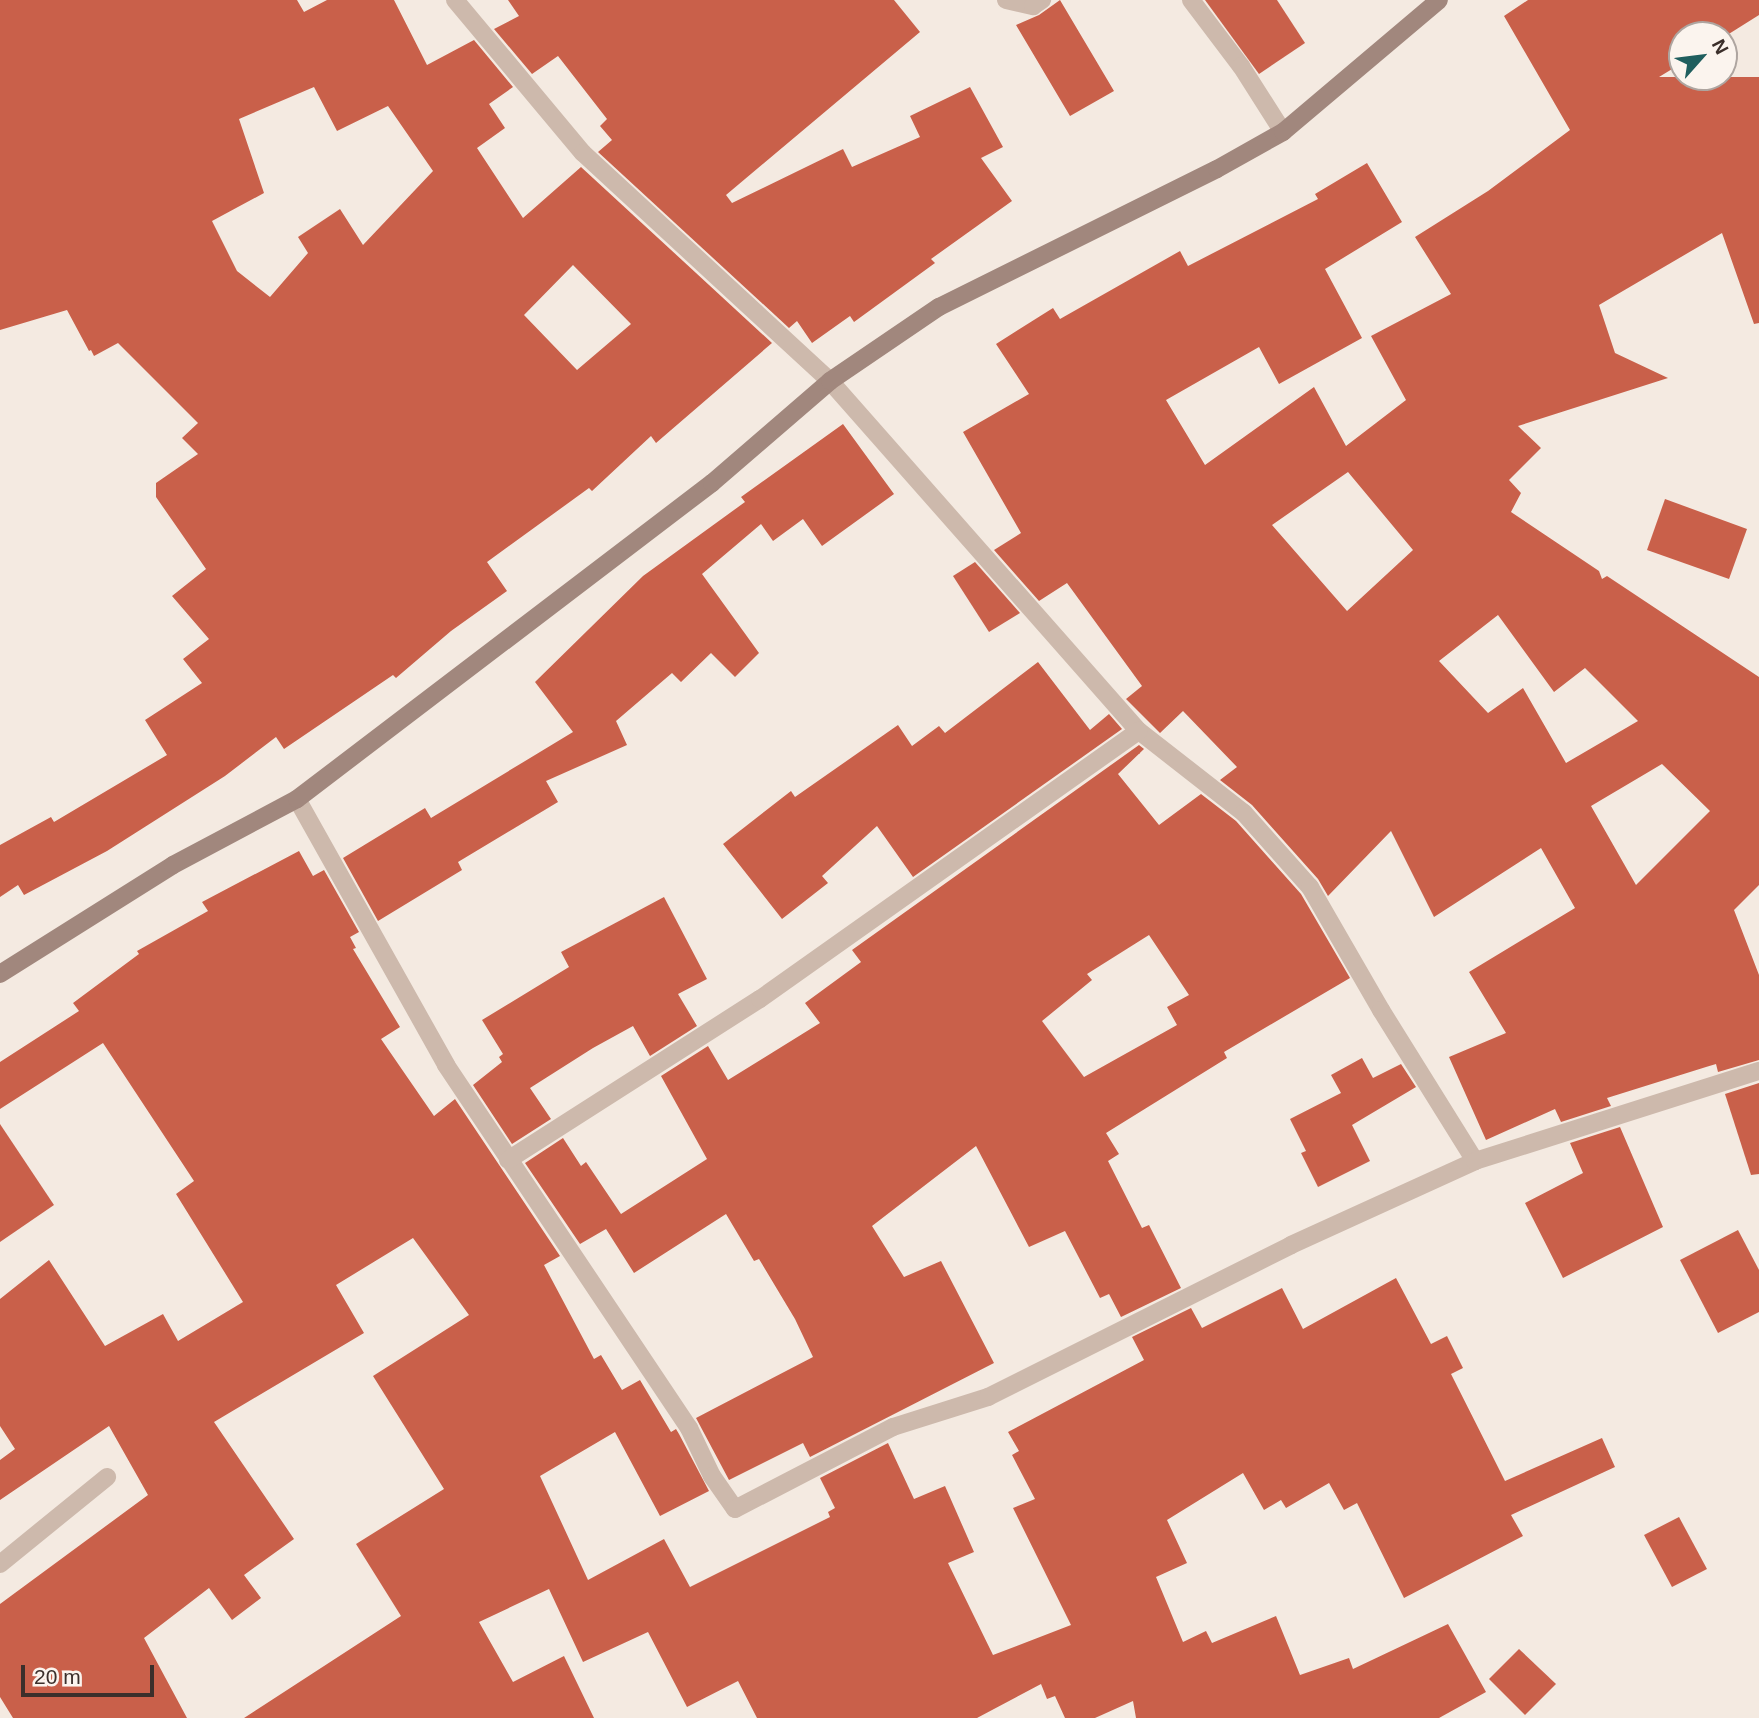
<!DOCTYPE html>
<style>
body{margin:0}
#map{position:relative;width:1759px;height:1718px;overflow:hidden;background:#f4eae1;font-family:Helvetica,sans-serif}
div>[style]{position:absolute}
[style*='--x']{left:calc(var(--x)*1px);top:calc(var(--y)*1px);width:calc(var(--w)*1px);rotate:calc(var(--a)*1deg)}
.building>*{inset:0;background:#c9604a}
.street>*{height:18px;margin:-9px;padding:0 9px;transform-origin:9px;border-radius:9px;background:#cdb9ac}
.secondary>*{height:18px;margin:-9px;padding:0 9px;transform-origin:9px;border-radius:9px;background:#a1877d}
span{translate:-50% -50%;white-space:nowrap;text-align:center;line-height:1.15;-webkit-text-stroke:5px #fbf4ee;paint-order:stroke}
.north{position:absolute;left:1668px;top:21px;width:70px;height:70px;box-sizing:border-box;background:#fbf4ee;border:2px solid #aea5a0;border-radius:50%;rotate:62deg;font-size:19px;font-weight:700;line-height:28px;text-align:center;color:#3b2f2b}
.north::after{content:'';display:block;margin:auto;width:24px;height:32px;background:#1f5e5e;clip-path:polygon(50% 0,100% 100%,50% 72%,0 100%)}
.scale{position:absolute;left:21px;top:1665px;width:133px;height:32px;box-sizing:border-box;border:4px solid #3b2f2b;border-top:0;padding-left:9px;font-size:21px;line-height:24px;white-space:nowrap;color:#3b2f2b;-webkit-text-stroke:5px #fbf4ee;paint-order:stroke}
</style>
<div id="map">
<div class="building">
<i style="clip-path:polygon(evenodd,0 0,297px 0,304px 12px,327px 0,394px 0,427px 65px,474px 40px,513px 87px,489px 104px,505px 128px,477px 148px,523px 218px,581px 167px,772px 343px,656px 443px,651px 436px,592px 491px,589px 488px,487px 562px,507px 591px,451px 631px,396px 678px,393px 675px,284px 749px,276px 737px,225px 776px,107px 851px,24px 895px,18px 885px,0 897px,0 845px,51px 817px,54px 822px,167px 755px,145px 720px,202px 683px,183px 659px,209px 639px,172px 596px,206px 569px,156px 497px,156px 483px,198px 454px,182px 438px,198px 423px,118px 343px,94px 356px,91px 350px,89px 351px,67px 310px,0 330px,0 0,314px 87px,337px 131px,388px 106px,433px 171px,363px 245px,340px 209px,298px 237px,308px 253px,270px 297px,237px 271px,212px 221px,264px 193px,239px 119px,314px 87px,0 0,573px 265px,631px 324px,577px 370px,524px 315px,573px 265px)"></i>
<i style="clip-path:polygon(508px 0,894px 0,920px 32px,726px 195px,732px 203px,843px 149px,852px 167px,920px 137px,910px 116px,970px 87px,1003px 147px,981px 158px,1012px 201px,931px 259px,935px 263px,854px 322px,850px 316px,812px 343px,797px 321px,789px 328px,598px 152px,612px 140px,600px 126px,607px 119px,558px 56px,532px 74px,494px 29px,519px 16px)"></i>
<i style="clip-path:polygon(1060px 0,1114px 91px,1070px 116px,1016px 25px,1039px 15px)"></i>
<i style="clip-path:polygon(1205px 0,1277px 0,1305px 43px,1259px 74px)"></i>
<i style="clip-path:polygon(evenodd,1528px 0,1759px 0,1759px 15px,1724px 37px,1682px 35px,1682px 63px,1659px 77px,1759px 77px,1759px 323px,1754px 324px,1722px 233px,1599px 305px,1615px 353px,1668px 378px,1518px 426px,1541px 448px,1509px 480px,1521px 493px,1511px 512px,1599px 571px,1602px 579px,1607px 576px,1759px 677px,1759px 885px,1734px 910px,1759px 975px,1759px 1060px,1718px 1072px,1716px 1064px,1706px 1067px,1607px 1098px,1611px 1106px,1561px 1122px,1555px 1109px,1486px 1140px,1449px 1057px,1506px 1033px,1469px 972px,1575px 908px,1541px 848px,1434px 917px,1391px 831px,1328px 896px,1318px 879px,1252px 805px,1220px 780px,1237px 767px,1183px 711px,1160px 733px,1126px 699px,1142px 686px,1067px 583px,1039px 601px,994px 550px,1021px 533px,963px 432px,1029px 394px,996px 344px,1053px 308px,1060px 319px,1180px 251px,1188px 266px,1318px 199px,1315px 194px,1367px 163px,1402px 222px,1325px 269px,1362px 338px,1279px 384px,1259px 347px,1166px 400px,1205px 465px,1314px 387px,1346px 446px,1406px 400px,1371px 336px,1451px 294px,1415px 237px,1488px 191px,1570px 130px,1504px 16px,1528px 0,1348px 472px,1413px 550px,1347px 611px,1272px 525px,1348px 472px,1528px 0,1498px 615px,1554px 692px,1585px 668px,1638px 721px,1566px 763px,1523px 688px,1488px 713px,1439px 661px,1498px 615px,1528px 0,1662px 764px,1710px 811px,1636px 885px,1591px 806px,1662px 764px)"></i>
<i style="clip-path:polygon(843px 424px,894px 494px,822px 546px,803px 519px,773px 541px,761px 524px,702px 574px,759px 653px,735px 677px,711px 653px,681px 682px,672px 673px,616px 721px,627px 745px,546px 781px,558px 802px,458px 862px,462px 870px,378px 921px,343px 858px,425px 808px,431px 818px,573px 732px,535px 682px,643px 576px,745px 502px,741px 497px)"></i>
<i style="clip-path:polygon(1665px 499px,1747px 529px,1729px 579px,1647px 550px)"></i>
<i style="clip-path:polygon(975px 562px,1020px 613px,989px 632px,953px 576px)"></i>
<i style="clip-path:polygon(1038px 662px,1090px 730px,1109px 714px,1122px 729px,913px 877px,877px 826px,822px 876px,828px 883px,782px 919px,723px 844px,791px 791px,795px 797px,898px 725px,912px 746px,939px 726px,945px 733px)"></i>
<i style="clip-path:polygon(evenodd,1139px 745px,1144px 749px,1118px 774px,1159px 825px,1201px 794px,1236px 821px,1301px 894px,1350px 978px,1224px 1052px,1227px 1058px,1106px 1133px,1119px 1154px,1108px 1161px,1142px 1228px,1149px 1225px,1181px 1288px,1121px 1317px,1109px 1294px,1100px 1298px,1065px 1231px,1029px 1247px,976px 1146px,872px 1226px,904px 1277px,941px 1261px,994px 1363px,810px 1457px,803px 1443px,729px 1480px,696px 1418px,813px 1357px,795px 1319px,759px 1259px,754px 1261px,726px 1214px,634px 1273px,606px 1229px,580px 1244px,525px 1163px,563px 1138px,581px 1166px,586px 1162px,621px 1214px,707px 1159px,661px 1076px,708px 1046px,728px 1080px,820px 1023px,805px 1003px,861px 962px,852px 950px,1139px 745px,1149px 935px,1189px 995px,1167px 1007px,1177px 1025px,1084px 1077px,1042px 1021px,1092px 980px,1087px 974px,1149px 935px)"></i>
<i style="clip-path:polygon(299px 851px,313px 876px,324px 870px,359px 932px,350px 937px,356px 948px,353px 949px,400px 1027px,381px 1039px,434px 1116px,455px 1099px,560px 1256px,544px 1265px,594px 1359px,601px 1355px,622px 1390px,640px 1380px,671px 1432px,676px 1429px,679px 1434px,709px 1491px,660px 1516px,615px 1432px,540px 1476px,588px 1580px,664px 1539px,690px 1587px,830px 1517px,828px 1512px,835px 1508px,820px 1478px,888px 1443px,914px 1499px,945px 1486px,974px 1552px,948px 1563px,993px 1655px,1071px 1625px,1013px 1508px,1035px 1499px,1012px 1455px,1019px 1451px,1008px 1432px,1144px 1360px,1132px 1337px,1191px 1308px,1202px 1328px,1282px 1288px,1303px 1329px,1396px 1278px,1431px 1344px,1447px 1336px,1463px 1368px,1451px 1374px,1505px 1481px,1602px 1438px,1615px 1467px,1511px 1515px,1523px 1536px,1404px 1598px,1357px 1503px,1344px 1510px,1329px 1483px,1286px 1508px,1281px 1500px,1264px 1510px,1243px 1473px,1167px 1520px,1187px 1563px,1156px 1577px,1183px 1642px,1206px 1631px,1212px 1643px,1276px 1616px,1300px 1675px,1349px 1658px,1353px 1669px,1448px 1624px,1486px 1692px,1439px 1718px,1136px 1718px,1133px 1701px,1095px 1718px,1065px 1718px,1055px 1696px,1047px 1699px,1041px 1684px,977px 1718px,757px 1718px,738px 1681px,687px 1707px,648px 1632px,583px 1662px,549px 1589px,479px 1622px,513px 1682px,564px 1656px,594px 1718px,244px 1718px,401px 1616px,356px 1544px,444px 1489px,373px 1376px,469px 1315px,413px 1238px,336px 1285px,364px 1333px,214px 1422px,294px 1539px,244px 1575px,261px 1598px,232px 1620px,209px 1588px,144px 1638px,187px 1718px,13px 1718px,0 1697px,0 1604px,148px 1495px,109px 1426px,0 1500px,0 1460px,15px 1449px,0 1426px,0 1299px,49px 1260px,105px 1346px,163px 1314px,178px 1341px,243px 1302px,176px 1194px,194px 1181px,103px 1043px,0 1109px,0 1062px,79px 1011px,73px 1003px,139px 954px,137px 951px,208px 911px,202px 902px)"></i>
<i style="clip-path:polygon(664px 897px,707px 979px,678px 994px,697px 1026px,650px 1056px,633px 1026px,593px 1048px,530px 1088px,551px 1119px,512px 1144px,473px 1085px,502px 1062px,499px 1057px,503px 1054px,482px 1020px,569px 967px,561px 952px)"></i>
<i style="clip-path:polygon(1362px 1058px,1373px 1078px,1401px 1064px,1416px 1087px,1352px 1125px,1370px 1161px,1318px 1187px,1301px 1153px,1306px 1151px,1290px 1119px,1341px 1093px,1331px 1075px)"></i>
<i style="clip-path:polygon(1759px 1083px,1759px 1174px,1751px 1175px,1725px 1094px)"></i>
<i style="clip-path:polygon(0 1124px,54px 1205px,0 1242px)"></i>
<i style="clip-path:polygon(1620px 1127px,1663px 1227px,1563px 1278px,1525px 1203px,1583px 1173px,1570px 1143px)"></i>
<i style="clip-path:polygon(1738px 1230px,1759px 1270px,1759px 1312px,1718px 1333px,1680px 1260px)"></i>
<i style="clip-path:polygon(1679px 1517px,1707px 1569px,1672px 1587px,1644px 1535px)"></i>
<i style="clip-path:polygon(1519px 1649px,1556px 1684px,1525px 1715px,1489px 1679px)"></i>
</div>
<div class="street">
<i style="--x:455;--y:0;--w:199;--a:50.1"></i>
<i style="--x:583;--y:153;--w:336;--a:42.7"></i>
<i style="--x:830;--y:381;--w:467;--a:48.6"></i>
<i style="--x:1139;--y:731;--w:133;--a:38"></i>
<i style="--x:1244;--y:813;--w:99;--a:48.3"></i>
<i style="--x:1310;--y:887;--w:142;--a:60"></i>
<i style="--x:1381;--y:1010;--w:178;--a:58.1"></i>
<i style="--x:1006;--y:0;--w:28;--a:13"></i>
<i style="--x:1033;--y:6;--w:11;--a:-34"></i>
<i style="--x:1191;--y:0;--w:83;--a:52.9"></i>
<i style="--x:1241;--y:66;--w:78;--a:57.5"></i>
<i style="--x:297;--y:799;--w:305;--a:60.7"></i>
<i style="--x:446;--y:1065;--w:437;--a:56.2"></i>
<i style="--x:689;--y:1428;--w:53;--a:64.4"></i>
<i style="--x:712;--y:1476;--w:40;--a:55.1"></i>
<i style="--x:735;--y:1509;--w:178;--a:-27.4"></i>
<i style="--x:893;--y:1427;--w:100;--a:-17.5"></i>
<i style="--x:988;--y:1397;--w:339;--a:-26.6"></i>
<i style="--x:1291;--y:1245;--w:202;--a:-24.5"></i>
<i style="--x:1475;--y:1161;--w:298;--a:-17.6"></i>
<i style="--x:508;--y:1160;--w:299;--a:-32.6"></i>
<i style="--x:760;--y:999;--w:464;--a:-35.3"></i>
<i style="--x:0;--y:1564;--w:138;--a:-39.1"></i>
</div>
<div class="secondary">
<i style="--x:0;--y:974;--w:204;--a:-32.2"></i>
<i style="--x:173;--y:865;--w:140;--a:-28"></i>
<i style="--x:297;--y:799;--w:522;--a:-37.29"></i>
<i style="--x:712;--y:483;--w:156;--a:-40.8"></i>
<i style="--x:830;--y:381;--w:132;--a:-34.2"></i>
<i style="--x:939;--y:307;--w:310;--a:-26.4"></i>
<i style="--x:1217;--y:169;--w:76;--a:-29.3"></i>
<i style="--x:1283;--y:132;--w:204;--a:-40.2"></i>
</div>
<div class="north">N</div>
<div class="scale">20 m</div>
</div>
